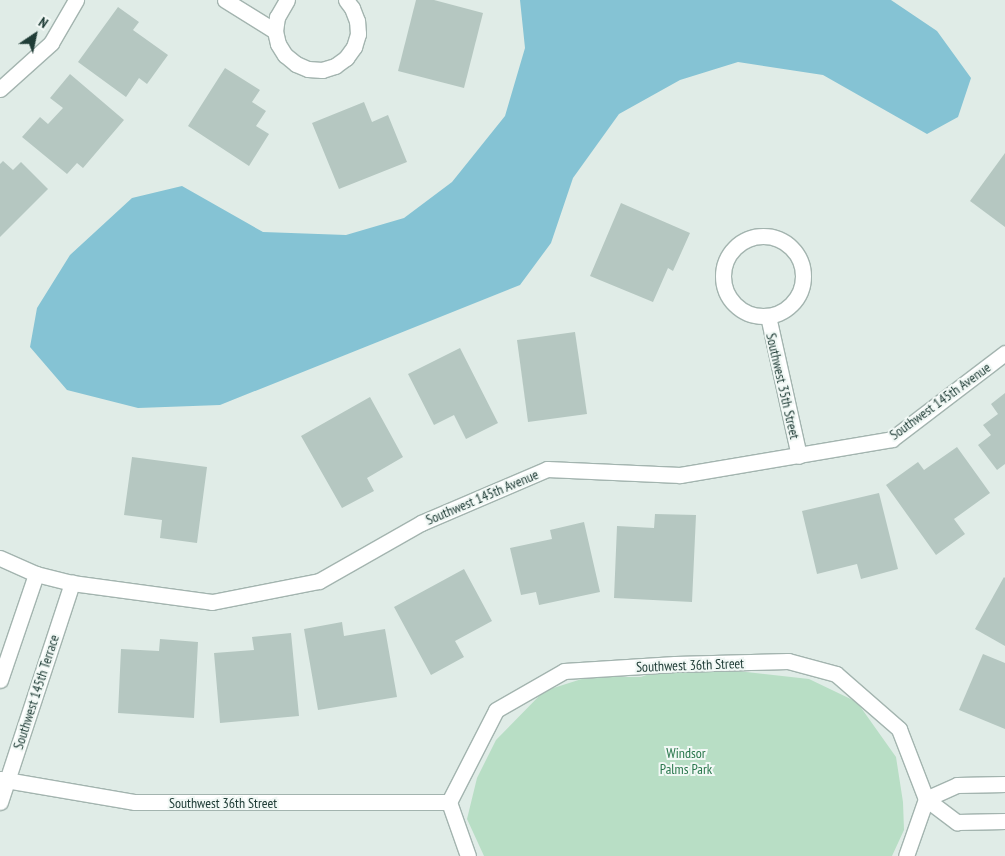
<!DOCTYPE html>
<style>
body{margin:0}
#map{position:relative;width:1005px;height:856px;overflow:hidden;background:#e0ece7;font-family:"PT Sans Narrow",sans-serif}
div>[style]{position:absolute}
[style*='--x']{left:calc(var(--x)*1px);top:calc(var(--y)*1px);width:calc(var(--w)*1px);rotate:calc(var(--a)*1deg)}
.green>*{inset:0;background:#b8dec5}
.water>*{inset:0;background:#85c3d4}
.building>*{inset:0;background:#b5c7c1}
.roads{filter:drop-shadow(1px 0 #a3b4af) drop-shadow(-1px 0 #a3b4af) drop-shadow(0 1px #a3b4af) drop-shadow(0 -1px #a3b4af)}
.minor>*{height:15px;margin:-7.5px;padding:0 7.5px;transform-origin:7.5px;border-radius:7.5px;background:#fff}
.minor>.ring{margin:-7.5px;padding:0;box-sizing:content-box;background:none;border:15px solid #fff;border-radius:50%}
span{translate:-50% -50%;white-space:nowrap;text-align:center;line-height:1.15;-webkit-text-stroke:4px #f1f8f5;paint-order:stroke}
.street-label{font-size:14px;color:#203d37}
.park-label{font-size:14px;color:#28764b}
.north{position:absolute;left:10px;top:10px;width:50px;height:50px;-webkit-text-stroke:4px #f1f8f5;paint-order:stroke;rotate:34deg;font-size:14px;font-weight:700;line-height:20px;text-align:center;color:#203d37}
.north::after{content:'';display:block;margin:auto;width:18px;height:22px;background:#203d37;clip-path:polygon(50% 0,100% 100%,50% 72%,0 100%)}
</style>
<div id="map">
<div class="green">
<i style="clip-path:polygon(675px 664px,809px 679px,857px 702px,896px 757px,903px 802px,904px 830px,892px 856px,484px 856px,467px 819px,477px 778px,496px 740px,544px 691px,588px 677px,641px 677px)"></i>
</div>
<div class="water">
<i style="clip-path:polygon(520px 0,891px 0,937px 31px,971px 78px,958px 117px,927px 134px,823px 75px,738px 62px,680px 80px,619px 114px,573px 178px,551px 243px,520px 285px,220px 405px,138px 408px,67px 390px,30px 347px,37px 308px,70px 255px,132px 198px,182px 186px,263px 232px,346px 235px,404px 218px,452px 182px,505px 116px,525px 48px)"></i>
</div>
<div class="building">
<i style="clip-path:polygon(416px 0,434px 0,483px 13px,464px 88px,398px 71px)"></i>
<i style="clip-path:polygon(118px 7px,139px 22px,133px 30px,168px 55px,147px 84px,139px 78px,126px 97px,78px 62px)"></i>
<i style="clip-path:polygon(225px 68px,260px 90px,252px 102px,266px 111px,256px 126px,269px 134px,249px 166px,188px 126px)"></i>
<i style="clip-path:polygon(70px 74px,124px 120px,83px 168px,77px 163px,67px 174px,22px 137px,40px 117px,48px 124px,63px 108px,50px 98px)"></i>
<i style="clip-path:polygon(364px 102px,372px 122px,388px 115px,407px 162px,339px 189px,312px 123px)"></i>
<i style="clip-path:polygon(1005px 153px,1005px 227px,970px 201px)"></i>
<i style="clip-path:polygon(3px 161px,13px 170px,21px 162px,48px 189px,0 237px,0 164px)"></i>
<i style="clip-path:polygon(621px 203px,690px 233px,673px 271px,668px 268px,653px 302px,590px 276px)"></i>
<i style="clip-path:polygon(575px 332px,587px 414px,528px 422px,517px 340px)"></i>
<i style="clip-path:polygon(460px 348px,498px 423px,466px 439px,454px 415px,434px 425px,408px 374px)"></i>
<i style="clip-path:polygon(1005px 393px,1005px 464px,997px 470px,978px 445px,991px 435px,983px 425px,998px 414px,991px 404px)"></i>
<i style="clip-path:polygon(370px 397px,403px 457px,367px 478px,374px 491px,342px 508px,301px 436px)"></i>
<i style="clip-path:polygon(957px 447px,990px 493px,954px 519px,965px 534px,936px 555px,886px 485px,918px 462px,924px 470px)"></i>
<i style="clip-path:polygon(132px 457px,207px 467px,197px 543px,160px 538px,162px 520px,124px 515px)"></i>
<i style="clip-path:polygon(879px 493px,898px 569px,861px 579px,857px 564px,817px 574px,802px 511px)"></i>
<i style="clip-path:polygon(655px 514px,696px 515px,692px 602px,614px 598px,617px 526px,654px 528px)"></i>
<i style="clip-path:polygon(584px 522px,600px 592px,539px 605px,536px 592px,521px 595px,510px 548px,552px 539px,550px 530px)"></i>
<i style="clip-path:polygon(464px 569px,492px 621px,455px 641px,464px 657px,431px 675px,394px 607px)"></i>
<i style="clip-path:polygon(1004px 577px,1005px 578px,1005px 646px,975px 629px)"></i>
<i style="clip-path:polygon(342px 622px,344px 636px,385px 629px,397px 697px,318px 710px,304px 629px)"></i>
<i style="clip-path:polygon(291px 633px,299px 716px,220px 723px,214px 653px,254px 650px,252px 637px)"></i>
<i style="clip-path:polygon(160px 639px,198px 642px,194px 718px,118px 713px,121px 649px,159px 651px)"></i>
<i style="clip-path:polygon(983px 654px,1005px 663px,1005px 729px,959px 710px)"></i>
</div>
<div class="roads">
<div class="minor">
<i style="--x:225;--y:0;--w:59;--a:31.8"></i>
<i style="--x:287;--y:0;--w:20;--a:120"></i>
<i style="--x:277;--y:17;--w:14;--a:98"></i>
<i style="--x:275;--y:31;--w:13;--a:77"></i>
<i style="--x:278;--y:44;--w:13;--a:58"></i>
<i style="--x:285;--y:55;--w:14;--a:39"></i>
<i style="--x:296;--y:64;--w:13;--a:23"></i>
<i style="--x:308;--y:69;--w:14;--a:4"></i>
<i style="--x:322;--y:70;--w:14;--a:-17"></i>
<i style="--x:335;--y:66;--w:14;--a:-36"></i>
<i style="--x:346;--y:58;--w:14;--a:-54"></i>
<i style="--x:354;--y:47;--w:14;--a:-73"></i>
<i style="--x:358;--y:34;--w:13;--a:-94"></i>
<i style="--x:357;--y:21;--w:14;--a:-111"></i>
<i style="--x:352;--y:8;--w:10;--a:-127"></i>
<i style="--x:0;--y:89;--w:69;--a:-42"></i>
<i style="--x:51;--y:43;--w:50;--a:-59.8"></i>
<i class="ring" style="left:723px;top:236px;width:65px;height:65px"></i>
<i style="--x:768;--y:316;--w:143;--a:77.5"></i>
<i style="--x:0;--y:558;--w:39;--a:24"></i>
<i style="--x:36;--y:574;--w:37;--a:14"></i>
<i style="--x:72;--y:583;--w:141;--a:7.7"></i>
<i style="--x:212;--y:602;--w:109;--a:-11.1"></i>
<i style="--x:319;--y:581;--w:117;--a:-29.6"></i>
<i style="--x:421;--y:523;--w:137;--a:-23.2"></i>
<i style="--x:547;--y:469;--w:133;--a:2.6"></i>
<i style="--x:680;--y:475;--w:215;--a:-9.6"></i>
<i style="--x:892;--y:439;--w:142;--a:-37.3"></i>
<i style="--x:0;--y:680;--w:112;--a:-71.2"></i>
<i style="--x:0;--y:779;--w:137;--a:9.7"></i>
<i style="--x:135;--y:802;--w:314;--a:0"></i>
<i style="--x:1005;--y:784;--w:48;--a:178.8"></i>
<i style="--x:957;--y:785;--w:34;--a:156"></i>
<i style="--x:926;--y:799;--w:39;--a:37"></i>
<i style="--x:957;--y:822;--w:48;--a:-1.2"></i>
<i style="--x:0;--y:802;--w:231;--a:-71.8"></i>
<i style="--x:468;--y:856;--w:57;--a:-109.4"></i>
<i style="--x:449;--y:802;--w:103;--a:-62.9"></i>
<i style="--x:496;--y:710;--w:78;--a:-29.8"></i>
<i style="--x:564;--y:671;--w:111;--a:-3.6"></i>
<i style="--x:675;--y:664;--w:113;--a:-1.5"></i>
<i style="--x:788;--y:661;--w:50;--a:15.2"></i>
<i style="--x:836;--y:674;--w:84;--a:41.1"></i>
<i style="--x:899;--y:729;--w:75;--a:68.9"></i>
<i style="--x:926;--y:799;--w:60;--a:109.3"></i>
</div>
</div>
<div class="street-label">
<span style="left:783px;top:386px;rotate:77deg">Southwest 35th Street</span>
<span style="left:940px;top:401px;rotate:-36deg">Southwest 145th Avenue</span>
<span style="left:482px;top:497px;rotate:-23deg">Southwest 145th Avenue</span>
<span style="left:690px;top:665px;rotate:-2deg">Southwest 36th Street</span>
<span style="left:36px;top:692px;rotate:-72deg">Southwest 145th Terrace</span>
<span style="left:223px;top:803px">Southwest 36th Street</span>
</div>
<div class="park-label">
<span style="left:686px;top:761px">Windsor<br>Palms Park</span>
</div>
<div class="north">N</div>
</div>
